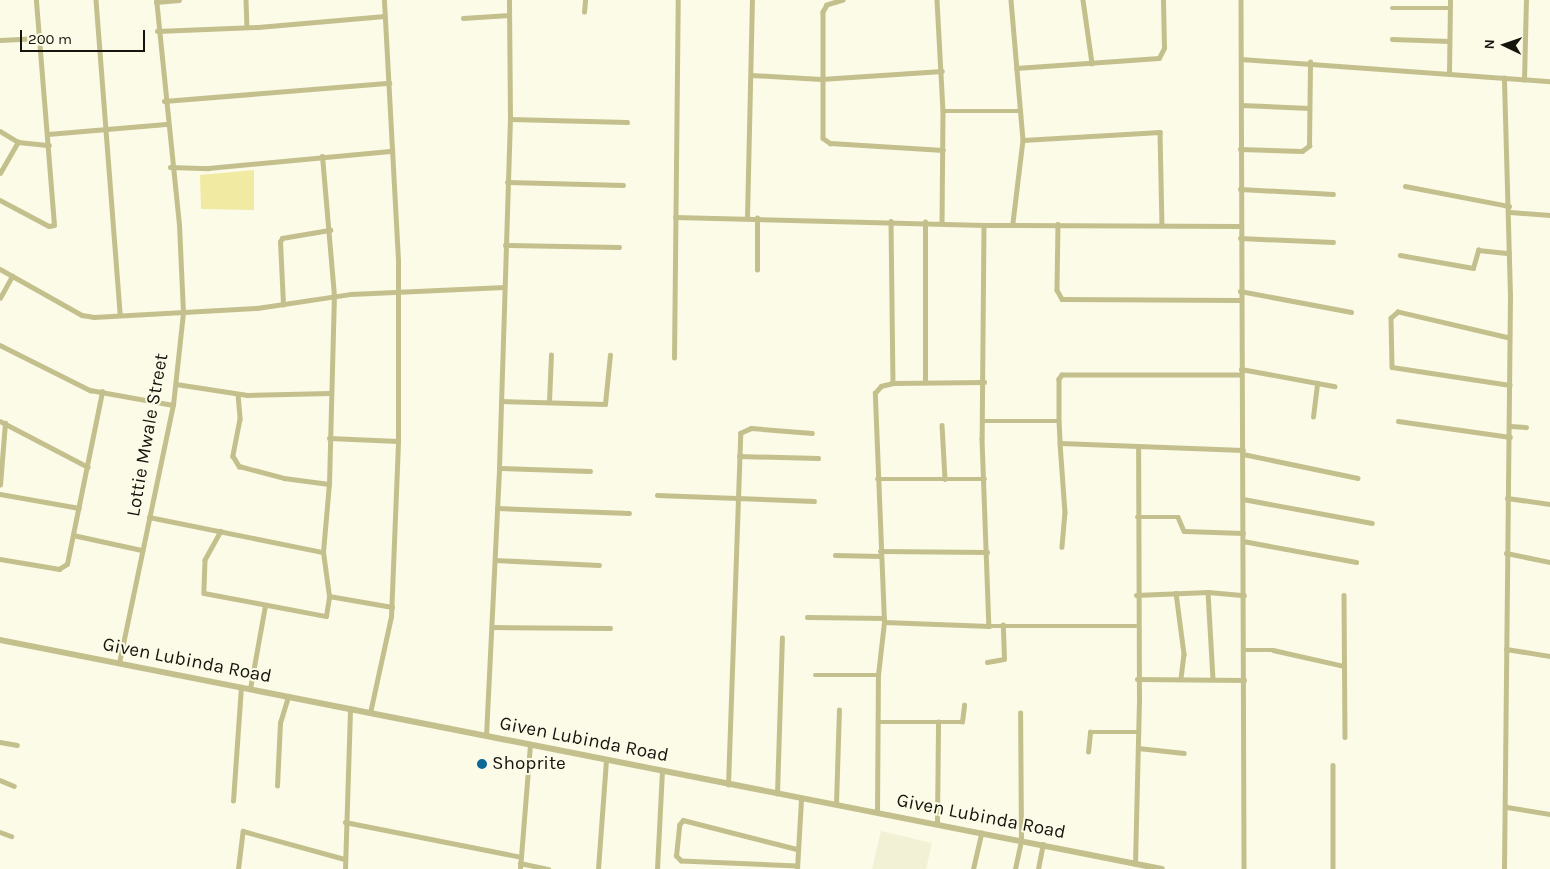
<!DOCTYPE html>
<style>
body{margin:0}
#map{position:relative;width:1550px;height:869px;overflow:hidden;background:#fcfbe8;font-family:Karla,sans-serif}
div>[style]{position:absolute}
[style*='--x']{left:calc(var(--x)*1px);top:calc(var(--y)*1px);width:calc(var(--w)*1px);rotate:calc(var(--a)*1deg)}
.built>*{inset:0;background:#f2f0d5}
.green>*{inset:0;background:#f0eaa2}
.minor>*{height:4.5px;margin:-2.25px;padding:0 2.25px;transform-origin:2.25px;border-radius:2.25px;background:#c4c08d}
.tertiary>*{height:5.5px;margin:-2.75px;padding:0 2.75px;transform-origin:2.75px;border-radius:2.75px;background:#c4c08d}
.dots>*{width:14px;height:14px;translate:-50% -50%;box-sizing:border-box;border:2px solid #fcfbe8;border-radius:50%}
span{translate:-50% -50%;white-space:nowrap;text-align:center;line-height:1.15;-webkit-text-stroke:4px #fcfbe8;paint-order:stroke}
.street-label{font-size:19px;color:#15150e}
.poi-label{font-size:19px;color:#15150e}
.left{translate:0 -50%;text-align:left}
.north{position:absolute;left:1480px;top:20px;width:50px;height:50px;-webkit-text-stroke:4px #fcfbe8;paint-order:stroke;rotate:273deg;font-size:14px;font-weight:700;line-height:20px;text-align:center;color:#15150e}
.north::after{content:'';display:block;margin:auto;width:18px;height:22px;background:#15150e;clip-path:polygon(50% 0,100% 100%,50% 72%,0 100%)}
.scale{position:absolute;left:20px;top:30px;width:125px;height:22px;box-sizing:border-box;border:2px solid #15150e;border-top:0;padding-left:6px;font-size:15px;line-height:18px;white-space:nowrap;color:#15150e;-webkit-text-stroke:4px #fcfbe8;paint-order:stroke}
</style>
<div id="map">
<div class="built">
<i style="clip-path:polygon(881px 831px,932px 843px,926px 869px,872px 869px)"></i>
</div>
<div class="green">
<i style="clip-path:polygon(254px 170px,254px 210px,201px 209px,200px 175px)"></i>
</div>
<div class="minor">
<i style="--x:96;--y:0;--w:316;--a:85.6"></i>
<i style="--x:246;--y:0;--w:27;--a:88"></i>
<i style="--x:843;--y:0;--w:17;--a:163"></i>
<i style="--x:827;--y:5;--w:8;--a:120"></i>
<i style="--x:823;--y:12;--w:126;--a:90"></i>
<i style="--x:823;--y:138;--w:9;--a:36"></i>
<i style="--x:830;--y:143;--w:113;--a:3.5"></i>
<i style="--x:937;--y:0;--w:111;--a:86.9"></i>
<i style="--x:943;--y:111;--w:112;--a:90.5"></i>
<i style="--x:1011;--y:0;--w:141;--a:85.1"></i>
<i style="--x:1023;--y:140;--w:84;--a:96.9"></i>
<i style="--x:1083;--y:0;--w:64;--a:81.9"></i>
<i style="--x:1241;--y:0;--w:869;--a:89.8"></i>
<i style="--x:156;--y:2;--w:23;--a:-5"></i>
<i style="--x:1392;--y:8;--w:58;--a:0"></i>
<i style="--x:584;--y:12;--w:12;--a:-85"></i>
<i style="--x:463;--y:18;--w:46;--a:-3.7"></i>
<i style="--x:157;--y:31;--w:101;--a:-2.3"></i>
<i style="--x:258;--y:27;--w:127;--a:-5"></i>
<i style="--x:1392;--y:39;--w:57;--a:2"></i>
<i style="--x:0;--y:40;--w:40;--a:-2.9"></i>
<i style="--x:1241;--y:59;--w:310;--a:4.1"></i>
<i style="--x:1016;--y:68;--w:143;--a:-4"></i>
<i style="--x:1159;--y:58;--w:11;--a:-63"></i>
<i style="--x:1164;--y:48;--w:48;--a:-91.2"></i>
<i style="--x:1449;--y:73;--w:73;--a:-89.2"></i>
<i style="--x:751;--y:75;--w:70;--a:3.3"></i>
<i style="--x:821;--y:79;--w:121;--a:-3.8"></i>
<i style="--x:1524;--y:80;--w:80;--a:-88.6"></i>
<i style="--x:164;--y:101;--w:226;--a:-4.6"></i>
<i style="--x:1241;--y:105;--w:68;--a:2.5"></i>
<i style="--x:943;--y:111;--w:77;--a:0"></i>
<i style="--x:510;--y:119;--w:117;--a:1.5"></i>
<i style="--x:0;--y:131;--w:21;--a:31"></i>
<i style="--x:18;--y:142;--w:31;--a:6"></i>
<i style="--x:48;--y:134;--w:118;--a:-4.8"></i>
<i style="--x:1023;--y:140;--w:137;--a:-3.3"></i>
<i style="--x:1160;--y:132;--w:92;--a:88.8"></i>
<i style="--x:1240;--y:149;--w:62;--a:1.8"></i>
<i style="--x:1302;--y:151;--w:9;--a:-36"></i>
<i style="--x:1309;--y:146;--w:84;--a:-89.3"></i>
<i style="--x:170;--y:167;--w:38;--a:2"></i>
<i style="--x:208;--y:168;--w:185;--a:-5.3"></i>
<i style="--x:0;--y:173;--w:36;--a:-60"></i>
<i style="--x:507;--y:182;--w:116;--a:1.5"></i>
<i style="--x:1405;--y:186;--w:106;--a:10.9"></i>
<i style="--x:1240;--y:189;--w:93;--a:3.1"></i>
<i style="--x:0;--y:200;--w:55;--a:28"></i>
<i style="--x:49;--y:226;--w:5;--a:-11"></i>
<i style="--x:54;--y:225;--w:226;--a:-94.6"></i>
<i style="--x:1510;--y:212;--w:40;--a:4.3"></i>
<i style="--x:675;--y:217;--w:309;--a:1.5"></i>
<i style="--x:984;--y:225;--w:255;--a:0.2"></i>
<i style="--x:747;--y:218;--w:218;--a:-88.7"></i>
<i style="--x:891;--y:221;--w:162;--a:89.3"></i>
<i style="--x:1058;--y:224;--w:66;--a:90.9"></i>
<i style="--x:1057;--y:290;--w:10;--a:61"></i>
<i style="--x:1062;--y:299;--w:177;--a:0.3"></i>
<i style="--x:984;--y:225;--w:214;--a:90.5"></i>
<i style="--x:982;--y:439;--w:187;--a:87.9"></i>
<i style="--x:1240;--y:238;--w:93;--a:2.5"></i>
<i style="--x:505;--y:245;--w:114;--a:1"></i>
<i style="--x:1400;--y:255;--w:74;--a:10.1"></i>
<i style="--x:1473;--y:268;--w:19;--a:-74"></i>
<i style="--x:1478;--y:250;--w:31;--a:6"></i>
<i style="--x:0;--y:269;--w:94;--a:29.3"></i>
<i style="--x:82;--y:315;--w:12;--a:9"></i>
<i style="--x:94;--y:317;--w:163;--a:-3.2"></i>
<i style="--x:257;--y:308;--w:95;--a:-8.5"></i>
<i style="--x:351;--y:294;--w:153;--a:-2.6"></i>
<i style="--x:757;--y:270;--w:52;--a:-90"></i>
<i style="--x:1240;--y:291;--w:113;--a:10.7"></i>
<i style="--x:0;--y:298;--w:25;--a:-61"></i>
<i style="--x:283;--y:305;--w:63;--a:-92.7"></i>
<i style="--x:280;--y:242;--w:4;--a:-63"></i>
<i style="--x:282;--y:238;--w:49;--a:-9.5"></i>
<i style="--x:1509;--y:338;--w:114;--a:-166.8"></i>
<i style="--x:1398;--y:312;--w:9;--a:139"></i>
<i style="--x:1391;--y:318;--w:49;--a:88.8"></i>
<i style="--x:1392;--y:367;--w:119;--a:8.7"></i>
<i style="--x:0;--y:345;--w:101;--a:26.6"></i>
<i style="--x:90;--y:390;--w:84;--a:10.2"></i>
<i style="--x:674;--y:358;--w:358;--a:-89.4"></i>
<i style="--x:1241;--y:369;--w:95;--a:10.4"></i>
<i style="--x:1241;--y:375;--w:179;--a:180"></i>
<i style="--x:1062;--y:375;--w:5;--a:127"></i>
<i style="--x:1059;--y:379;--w:42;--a:90"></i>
<i style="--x:1059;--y:421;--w:22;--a:87"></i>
<i style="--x:1060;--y:443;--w:183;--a:2.2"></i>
<i style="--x:925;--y:382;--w:160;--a:-90"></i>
<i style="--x:176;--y:384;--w:72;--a:8.8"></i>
<i style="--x:247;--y:395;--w:83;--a:-1.4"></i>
<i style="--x:238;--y:394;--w:25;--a:85"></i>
<i style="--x:240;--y:419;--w:38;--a:101"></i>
<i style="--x:233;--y:456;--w:12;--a:59"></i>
<i style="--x:239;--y:466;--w:47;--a:14.9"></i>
<i style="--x:284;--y:478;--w:45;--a:7.6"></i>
<i style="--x:501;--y:401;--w:104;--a:1.7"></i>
<i style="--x:605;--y:404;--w:49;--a:-84.2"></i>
<i style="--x:549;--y:402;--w:47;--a:-87.6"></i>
<i style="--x:1313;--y:417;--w:34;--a:-83"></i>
<i style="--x:0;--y:421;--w:99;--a:27.6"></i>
<i style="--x:984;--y:421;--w:75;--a:0"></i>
<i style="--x:1398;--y:421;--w:113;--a:8.1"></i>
<i style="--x:942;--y:425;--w:54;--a:86.8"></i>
<i style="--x:1510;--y:426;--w:16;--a:4"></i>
<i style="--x:329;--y:438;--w:69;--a:2.5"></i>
<i style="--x:1060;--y:443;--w:69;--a:85.9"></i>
<i style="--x:1065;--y:512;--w:35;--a:95"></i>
<i style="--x:1243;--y:454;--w:117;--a:11.8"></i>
<i style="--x:739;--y:456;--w:79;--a:1.5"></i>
<i style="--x:499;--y:468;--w:91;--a:1.9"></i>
<i style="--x:877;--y:479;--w:108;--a:0"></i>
<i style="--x:0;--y:485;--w:62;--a:-85.4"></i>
<i style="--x:0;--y:494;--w:80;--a:10"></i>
<i style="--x:657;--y:495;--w:157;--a:2.2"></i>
<i style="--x:1507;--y:498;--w:43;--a:7.9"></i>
<i style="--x:1243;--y:499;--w:131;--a:10.5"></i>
<i style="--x:497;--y:508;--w:132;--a:2.2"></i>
<i style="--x:149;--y:517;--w:177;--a:11.4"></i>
<i style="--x:1137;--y:517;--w:41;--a:0"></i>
<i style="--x:1178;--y:517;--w:15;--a:67"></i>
<i style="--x:1184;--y:531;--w:59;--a:1.9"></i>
<i style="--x:221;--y:531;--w:33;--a:119"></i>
<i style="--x:205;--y:560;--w:33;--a:92"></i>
<i style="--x:204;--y:593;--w:124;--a:10.7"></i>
<i style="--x:326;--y:616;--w:20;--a:-81"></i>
<i style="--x:329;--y:596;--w:44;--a:-97.8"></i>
<i style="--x:323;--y:552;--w:68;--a:-85"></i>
<i style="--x:329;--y:484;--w:188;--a:-88.5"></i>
<i style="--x:334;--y:296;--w:140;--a:-94.9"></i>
<i style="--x:73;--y:535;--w:71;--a:12.3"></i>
<i style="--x:1243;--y:541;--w:115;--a:10.5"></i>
<i style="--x:880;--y:551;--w:107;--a:0.5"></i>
<i style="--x:1506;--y:553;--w:45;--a:11.6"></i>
<i style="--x:835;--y:555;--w:45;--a:1.3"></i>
<i style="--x:0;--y:559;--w:60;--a:9.6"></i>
<i style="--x:59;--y:569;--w:9;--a:-32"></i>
<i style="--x:67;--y:564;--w:176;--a:-78.5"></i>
<i style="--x:495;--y:560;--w:104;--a:2.8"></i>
<i style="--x:1208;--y:592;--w:86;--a:86.7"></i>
<i style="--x:1176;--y:593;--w:62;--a:82.5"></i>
<i style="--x:1184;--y:654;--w:25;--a:97"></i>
<i style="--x:1136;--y:595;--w:72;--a:-2.4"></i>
<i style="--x:1208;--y:592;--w:36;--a:5"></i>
<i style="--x:1344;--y:595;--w:142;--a:89.6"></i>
<i style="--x:329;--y:596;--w:64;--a:9.9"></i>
<i style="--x:807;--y:617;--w:77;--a:0.7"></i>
<i style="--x:884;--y:622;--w:105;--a:2.2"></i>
<i style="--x:989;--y:626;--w:147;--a:0"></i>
<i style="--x:492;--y:627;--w:118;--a:0.5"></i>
<i style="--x:1506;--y:649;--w:45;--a:9"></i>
<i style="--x:1244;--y:650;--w:29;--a:0"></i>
<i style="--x:1273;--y:650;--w:73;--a:12.7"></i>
<i style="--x:987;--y:662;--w:17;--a:-10"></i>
<i style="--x:1004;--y:659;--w:34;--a:-92"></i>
<i style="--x:119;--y:663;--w:264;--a:-78.2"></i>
<i style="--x:173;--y:405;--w:93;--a:-83.8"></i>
<i style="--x:183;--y:313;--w:88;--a:-92.6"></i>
<i style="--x:179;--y:225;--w:226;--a:-95.8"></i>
<i style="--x:815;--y:675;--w:63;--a:0"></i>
<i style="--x:1137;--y:679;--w:107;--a:0.5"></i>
<i style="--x:250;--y:689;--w:84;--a:-79.8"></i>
<i style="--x:370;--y:713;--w:98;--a:-77.7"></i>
<i style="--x:391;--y:617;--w:176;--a:-87.7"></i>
<i style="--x:398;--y:441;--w:181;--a:-90"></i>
<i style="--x:398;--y:260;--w:260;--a:-93.1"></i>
<i style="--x:879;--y:722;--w:83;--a:0"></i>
<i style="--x:962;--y:722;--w:17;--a:-83"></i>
<i style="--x:486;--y:736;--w:268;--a:-87.2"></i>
<i style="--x:499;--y:468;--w:349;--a:-88.2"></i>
<i style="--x:510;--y:119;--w:119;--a:-90.5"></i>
<i style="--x:0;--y:742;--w:17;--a:10"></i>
<i style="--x:1138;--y:748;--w:46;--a:6.2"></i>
<i style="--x:1088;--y:752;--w:20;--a:-84"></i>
<i style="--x:1090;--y:732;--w:49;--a:0"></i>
<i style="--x:1333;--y:765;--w:104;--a:90"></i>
<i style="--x:0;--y:780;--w:15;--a:23"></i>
<i style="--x:728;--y:785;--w:352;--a:-88"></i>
<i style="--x:740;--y:433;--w:12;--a:-24"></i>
<i style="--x:751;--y:428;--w:61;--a:4.7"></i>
<i style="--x:277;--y:786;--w:63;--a:-87.3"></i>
<i style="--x:280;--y:723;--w:28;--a:-73"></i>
<i style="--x:777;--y:794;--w:156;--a:-88.2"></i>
<i style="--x:233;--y:801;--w:114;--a:-86"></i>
<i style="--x:836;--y:804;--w:94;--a:-88.2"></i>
<i style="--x:1507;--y:807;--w:44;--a:9.2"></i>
<i style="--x:877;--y:812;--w:137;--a:-89.6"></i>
<i style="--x:878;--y:675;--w:53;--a:-83.5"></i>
<i style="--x:884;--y:622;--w:229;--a:-92.3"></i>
<i style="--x:875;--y:393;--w:9;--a:-49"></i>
<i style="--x:881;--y:386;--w:12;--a:-14"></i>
<i style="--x:893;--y:383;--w:91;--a:-0.6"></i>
<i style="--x:345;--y:822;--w:179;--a:11.2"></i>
<i style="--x:937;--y:823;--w:101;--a:-89.4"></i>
<i style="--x:0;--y:832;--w:12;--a:20"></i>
<i style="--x:520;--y:863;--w:29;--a:12"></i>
<i style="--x:1135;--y:864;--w:162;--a:-88.6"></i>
<i style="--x:1139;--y:702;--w:255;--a:-90.2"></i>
<i style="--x:797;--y:866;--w:116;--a:-177.5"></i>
<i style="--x:681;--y:861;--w:7;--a:-135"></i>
<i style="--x:676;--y:856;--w:31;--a:-84"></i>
<i style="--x:679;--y:825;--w:6;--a:-51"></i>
<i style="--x:683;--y:820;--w:118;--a:14.3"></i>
<i style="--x:238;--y:869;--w:38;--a:-83"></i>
<i style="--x:243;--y:831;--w:106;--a:15.4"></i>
<i style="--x:345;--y:869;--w:160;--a:-88.2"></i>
<i style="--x:520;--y:869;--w:123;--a:-85.4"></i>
<i style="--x:598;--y:869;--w:109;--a:-85.8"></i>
<i style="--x:657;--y:869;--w:98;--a:-87.1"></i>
<i style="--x:797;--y:869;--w:70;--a:-86.7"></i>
<i style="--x:973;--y:869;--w:37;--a:-77"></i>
<i style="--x:1015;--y:869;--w:29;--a:-78"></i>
<i style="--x:1021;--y:841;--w:128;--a:-90.4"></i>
<i style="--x:1038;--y:869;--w:25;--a:-79"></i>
<i style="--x:1504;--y:869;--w:573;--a:-89.4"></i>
<i style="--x:1510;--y:296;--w:218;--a:-91.6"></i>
</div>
<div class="tertiary">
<i style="--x:0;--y:640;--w:1184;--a:11.15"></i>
</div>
<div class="dots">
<i style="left:482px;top:764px;background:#0e6898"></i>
</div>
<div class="street-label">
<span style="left:148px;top:435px;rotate:-80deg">Lottie Mwale Street</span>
<span style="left:187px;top:661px;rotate:11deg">Given Lubinda Road</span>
<span style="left:584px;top:740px;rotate:11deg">Given Lubinda Road</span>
<span style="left:981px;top:817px;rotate:11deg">Given Lubinda Road</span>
</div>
<div class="poi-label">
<span class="left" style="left:492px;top:764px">Shoprite</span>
</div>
<div class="north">N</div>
<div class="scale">200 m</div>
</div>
